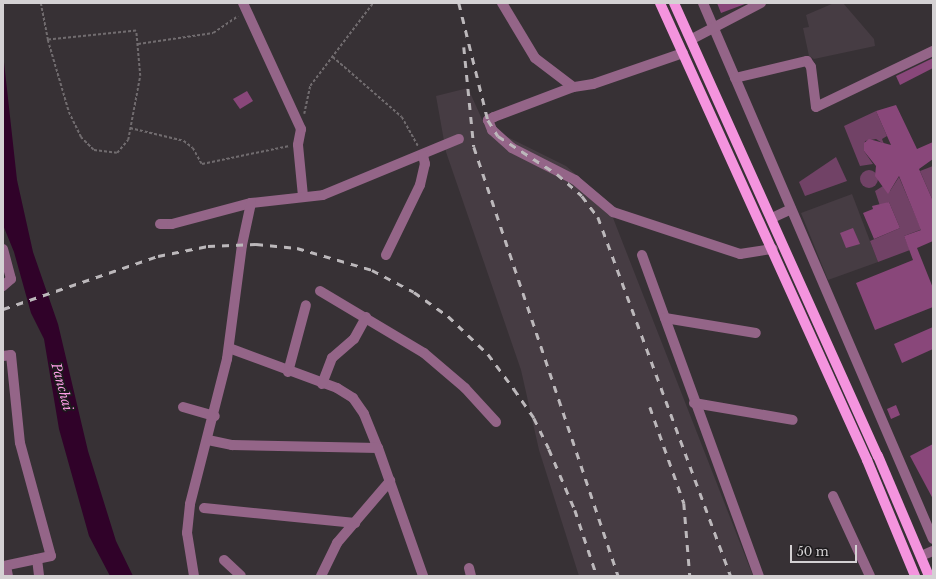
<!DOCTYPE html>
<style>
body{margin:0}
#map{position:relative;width:936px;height:579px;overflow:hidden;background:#373135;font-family:"Libre Baskerville",serif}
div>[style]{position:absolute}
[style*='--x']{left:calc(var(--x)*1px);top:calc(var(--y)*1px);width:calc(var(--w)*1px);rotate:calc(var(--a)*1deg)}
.built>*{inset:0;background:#463c43}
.green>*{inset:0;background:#714266}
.round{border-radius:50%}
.water>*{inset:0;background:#300229}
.building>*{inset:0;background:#89477a}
.path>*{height:1.5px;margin-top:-0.75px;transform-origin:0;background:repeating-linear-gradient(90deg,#716c6f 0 3px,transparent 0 5px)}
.minor>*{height:10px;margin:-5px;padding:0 5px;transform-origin:5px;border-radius:5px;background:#946588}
.major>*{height:10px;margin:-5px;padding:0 5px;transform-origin:5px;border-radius:5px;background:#f494de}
.rail>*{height:2.5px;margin-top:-1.25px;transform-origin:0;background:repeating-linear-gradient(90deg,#bcb8bb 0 7px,transparent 0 14px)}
span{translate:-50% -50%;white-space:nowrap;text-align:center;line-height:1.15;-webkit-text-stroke:3.5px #1c1a1c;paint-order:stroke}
.water-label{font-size:13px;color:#fc9ee6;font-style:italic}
.frame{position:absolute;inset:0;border:4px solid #d4d1d3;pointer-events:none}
.scale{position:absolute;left:790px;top:545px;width:67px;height:18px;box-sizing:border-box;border:2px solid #d4d1d3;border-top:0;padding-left:5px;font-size:12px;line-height:14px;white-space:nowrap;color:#d4d1d3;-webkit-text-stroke:3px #1c1a1c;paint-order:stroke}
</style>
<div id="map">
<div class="built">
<i style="clip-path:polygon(834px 3px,843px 3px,874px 39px,875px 46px,814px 59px,809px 56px,803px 28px,809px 27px,806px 15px)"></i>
<i style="clip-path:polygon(468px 88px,485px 126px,566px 166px,606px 200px,753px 576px,579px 576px,539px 450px,521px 370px,446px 152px,436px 96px)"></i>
<i style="clip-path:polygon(852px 194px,878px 262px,828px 280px,801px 213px)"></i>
</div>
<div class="green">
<i style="clip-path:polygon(876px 111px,887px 136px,882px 139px,884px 144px,876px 139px,865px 141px,864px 151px,873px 164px,860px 166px,844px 126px)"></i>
<i style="clip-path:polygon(836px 157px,847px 181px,805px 196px,799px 182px)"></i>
<i style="clip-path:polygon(933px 166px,933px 201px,920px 171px)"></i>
<i class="round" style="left:860px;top:170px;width:18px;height:18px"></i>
<i style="clip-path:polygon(899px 177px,919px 224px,933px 225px,904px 236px,910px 250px,878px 262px,870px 241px,900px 228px,889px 202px,880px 206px,875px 191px,883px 186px,890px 191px)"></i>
</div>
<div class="water">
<i style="clip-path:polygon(3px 53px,17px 180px,33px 252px,58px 324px,88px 451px,116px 541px,133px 576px,110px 576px,89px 536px,59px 429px,44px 339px,31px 313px,14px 252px,3px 225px)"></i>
</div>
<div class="building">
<i style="clip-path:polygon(717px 3px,745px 3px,745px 4px,721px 13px)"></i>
<i style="clip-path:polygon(933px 58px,933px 68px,900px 85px,896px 76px)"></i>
<i style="clip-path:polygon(247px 91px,253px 101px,240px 109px,233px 99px)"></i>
<i style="clip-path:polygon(896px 105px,917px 149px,933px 142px,933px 159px,919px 169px,933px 201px,933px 241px,917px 248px,933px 288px,933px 307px,875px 330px,856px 283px,913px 260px,904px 236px,921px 230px,899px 176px,888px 194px,875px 176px,876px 166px,864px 151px,864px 143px,869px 139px,891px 145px,876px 111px)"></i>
<i style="clip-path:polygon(889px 202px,900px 228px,874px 239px,863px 213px,873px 209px,872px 206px)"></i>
<i style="clip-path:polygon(853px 228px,860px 244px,846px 248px,840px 233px)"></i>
<i style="clip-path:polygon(933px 327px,933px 349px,902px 363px,894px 344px)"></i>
<i style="clip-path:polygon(896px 405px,900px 415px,891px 419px,887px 409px)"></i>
<i style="clip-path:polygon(933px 444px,933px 499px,910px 456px)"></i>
</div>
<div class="path">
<i style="--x:41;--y:3;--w:38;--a:79"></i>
<i style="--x:48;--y:40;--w:75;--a:73.7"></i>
<i style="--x:69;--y:112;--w:28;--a:64"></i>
<i style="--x:81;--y:137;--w:18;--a:45"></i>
<i style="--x:94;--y:150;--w:23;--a:7"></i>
<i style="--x:117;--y:153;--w:17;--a:-50"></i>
<i style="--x:128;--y:140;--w:65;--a:-79.4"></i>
<i style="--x:140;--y:76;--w:45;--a:-95.1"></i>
<i style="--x:136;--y:31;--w:88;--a:174.2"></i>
<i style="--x:138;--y:44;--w:76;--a:-8.3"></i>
<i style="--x:213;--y:33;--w:30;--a:-34"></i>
<i style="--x:333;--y:57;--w:91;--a:41"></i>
<i style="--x:402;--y:117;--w:33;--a:61"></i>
<i style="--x:304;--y:114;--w:29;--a:-78"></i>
<i style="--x:310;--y:86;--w:104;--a:-52.8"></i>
<i style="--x:130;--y:128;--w:56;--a:13.5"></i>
<i style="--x:184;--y:141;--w:11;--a:38"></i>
<i style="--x:193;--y:148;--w:18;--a:61"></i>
<i style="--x:202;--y:164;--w:89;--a:-11.7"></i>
</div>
<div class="minor">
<i style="--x:243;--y:3;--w:139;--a:65.3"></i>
<i style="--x:301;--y:129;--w:16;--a:101"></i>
<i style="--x:298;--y:145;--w:51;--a:84.4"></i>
<i style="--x:502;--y:3;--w:64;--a:59"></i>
<i style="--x:535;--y:58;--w:48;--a:37.3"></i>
<i style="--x:703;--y:3;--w:583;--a:66.78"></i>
<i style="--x:692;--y:39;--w:78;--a:-27.6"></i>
<i style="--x:683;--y:53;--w:95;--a:161"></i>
<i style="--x:593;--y:84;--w:20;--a:171"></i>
<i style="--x:573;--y:87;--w:85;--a:159.2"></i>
<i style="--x:494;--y:117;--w:7;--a:153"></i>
<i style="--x:488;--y:120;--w:11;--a:68"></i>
<i style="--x:492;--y:130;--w:27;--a:42"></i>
<i style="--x:512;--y:148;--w:71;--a:26.9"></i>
<i style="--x:575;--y:180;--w:50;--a:40.1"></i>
<i style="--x:613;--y:212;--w:134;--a:18.3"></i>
<i style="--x:740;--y:254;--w:33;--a:-9"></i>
<i style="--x:735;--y:78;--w:74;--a:-13.3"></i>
<i style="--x:807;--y:61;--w:7;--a:56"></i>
<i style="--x:811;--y:67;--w:40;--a:82.9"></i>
<i style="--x:816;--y:107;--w:130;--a:-25.6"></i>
<i style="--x:772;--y:218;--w:21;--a:-25"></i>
<i style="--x:160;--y:224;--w:12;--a:0"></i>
<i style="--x:172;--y:224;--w:82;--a:-14.9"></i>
<i style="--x:251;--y:203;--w:72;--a:-6.3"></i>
<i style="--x:323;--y:195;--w:147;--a:-22.4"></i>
<i style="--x:3;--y:249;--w:31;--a:75"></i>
<i style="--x:11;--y:279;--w:11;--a:139"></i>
<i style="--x:386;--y:255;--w:78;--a:-64.1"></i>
<i style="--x:420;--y:185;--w:22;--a:-77"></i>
<i style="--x:425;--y:164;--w:9;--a:-103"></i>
<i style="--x:642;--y:255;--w:342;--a:70"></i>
<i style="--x:320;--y:291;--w:121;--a:30.8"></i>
<i style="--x:424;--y:353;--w:54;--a:40.5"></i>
<i style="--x:465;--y:388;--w:46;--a:47.6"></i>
<i style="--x:665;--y:318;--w:92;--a:9.4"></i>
<i style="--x:229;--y:348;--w:115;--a:20.3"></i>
<i style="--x:337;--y:388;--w:19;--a:32"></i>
<i style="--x:353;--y:398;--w:19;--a:55"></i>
<i style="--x:364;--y:414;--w:37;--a:68"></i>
<i style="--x:378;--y:448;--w:136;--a:70.6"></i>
<i style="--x:3;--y:356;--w:8;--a:-7"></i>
<i style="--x:11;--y:355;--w:88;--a:84.2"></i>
<i style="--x:20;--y:443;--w:117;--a:74.7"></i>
<i style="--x:51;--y:556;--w:49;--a:168.2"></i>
<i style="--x:288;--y:372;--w:69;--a:-75"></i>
<i style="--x:322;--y:384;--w:28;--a:-69"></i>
<i style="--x:332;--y:358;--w:29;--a:-41"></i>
<i style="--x:354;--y:339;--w:25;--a:-61"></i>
<i style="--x:694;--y:403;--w:100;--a:9.7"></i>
<i style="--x:183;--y:407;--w:33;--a:16"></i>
<i style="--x:208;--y:440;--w:25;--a:12"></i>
<i style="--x:232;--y:445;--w:146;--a:1.2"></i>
<i style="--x:833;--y:496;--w:88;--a:65.2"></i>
<i style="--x:204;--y:508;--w:152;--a:5.7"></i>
<i style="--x:921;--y:556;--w:13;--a:-23"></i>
<i style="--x:37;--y:559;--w:17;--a:83"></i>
<i style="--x:224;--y:560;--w:23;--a:43"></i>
<i style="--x:6;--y:566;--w:10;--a:79"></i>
<i style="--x:469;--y:568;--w:8;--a:76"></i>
<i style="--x:194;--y:576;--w:44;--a:-99.2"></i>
<i style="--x:187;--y:533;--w:29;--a:-84"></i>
<i style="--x:190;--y:504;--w:150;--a:-75.7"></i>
<i style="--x:227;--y:359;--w:115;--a:-82.5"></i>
<i style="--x:242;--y:245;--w:43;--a:-77.9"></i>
<i style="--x:321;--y:576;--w:37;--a:-64"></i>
<i style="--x:337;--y:543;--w:82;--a:-49.5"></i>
</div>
<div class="major">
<i style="--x:660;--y:3;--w:502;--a:65.63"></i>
<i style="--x:867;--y:460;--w:126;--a:67.5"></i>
<i style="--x:674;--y:3;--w:497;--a:65.8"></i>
<i style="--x:878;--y:456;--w:130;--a:67"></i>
</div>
<div class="rail">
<i style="--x:459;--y:3;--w:121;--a:76.1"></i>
<i style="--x:488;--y:120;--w:19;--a:58"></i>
<i style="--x:498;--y:136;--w:70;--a:32.8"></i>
<i style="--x:557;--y:174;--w:33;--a:41"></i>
<i style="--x:582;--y:196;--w:26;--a:53"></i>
<i style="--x:598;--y:217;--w:383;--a:69.7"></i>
<i style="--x:464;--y:47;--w:100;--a:84.3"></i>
<i style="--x:474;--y:147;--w:453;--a:71.4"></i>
<i style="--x:3;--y:309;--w:164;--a:-18.9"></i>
<i style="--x:158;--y:256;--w:51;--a:-11.3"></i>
<i style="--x:208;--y:246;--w:48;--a:-2.4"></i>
<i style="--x:256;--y:244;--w:41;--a:5.6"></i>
<i style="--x:297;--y:248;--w:78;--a:16.3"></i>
<i style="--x:372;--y:270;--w:47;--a:27.6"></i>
<i style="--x:414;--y:292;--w:42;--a:35.2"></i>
<i style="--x:448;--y:316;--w:55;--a:43.5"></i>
<i style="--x:488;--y:354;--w:44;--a:53.4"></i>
<i style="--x:514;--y:389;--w:35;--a:55"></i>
<i style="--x:534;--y:418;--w:34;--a:64"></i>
<i style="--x:549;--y:449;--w:66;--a:66.9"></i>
<i style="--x:575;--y:510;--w:70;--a:71.6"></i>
<i style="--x:650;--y:407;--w:102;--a:70.5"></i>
<i style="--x:684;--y:503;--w:73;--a:85.3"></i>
</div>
<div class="water-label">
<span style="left:61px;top:387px;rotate:75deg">Panchai</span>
</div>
<div class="frame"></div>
<div class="scale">50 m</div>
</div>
